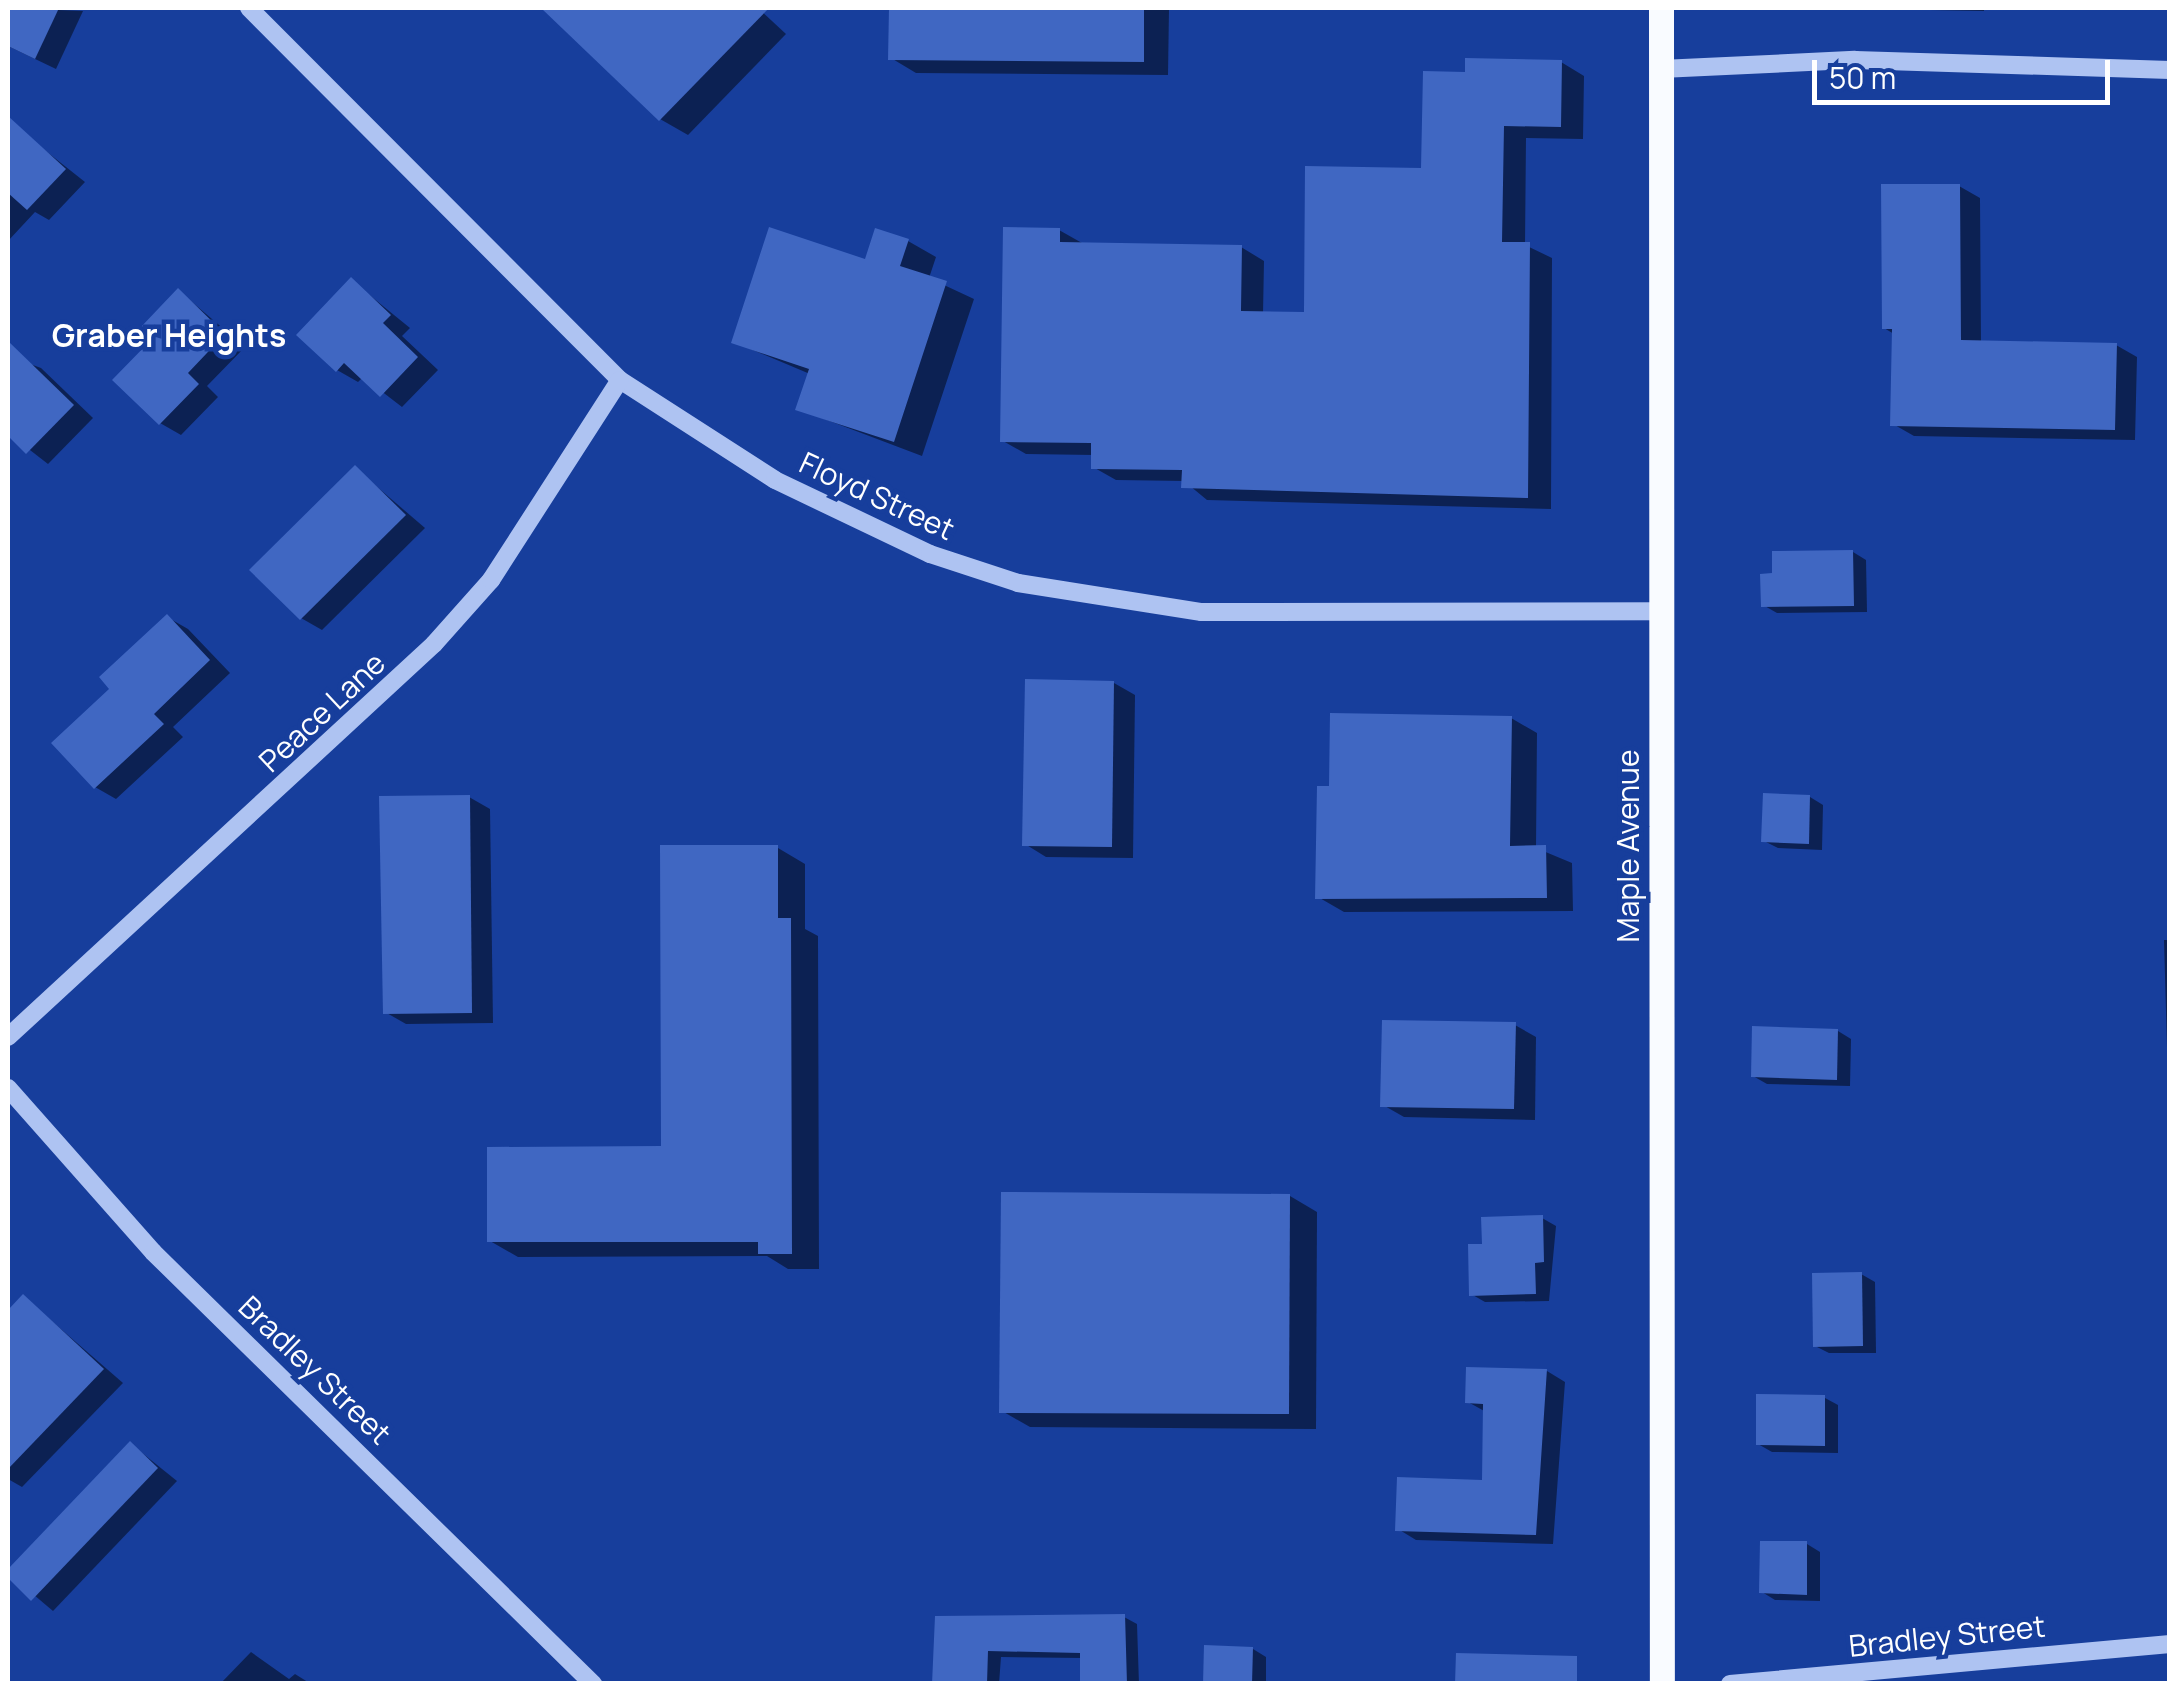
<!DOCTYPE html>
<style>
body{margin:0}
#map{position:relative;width:2177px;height:1691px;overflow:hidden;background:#173e9c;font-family:Manrope,sans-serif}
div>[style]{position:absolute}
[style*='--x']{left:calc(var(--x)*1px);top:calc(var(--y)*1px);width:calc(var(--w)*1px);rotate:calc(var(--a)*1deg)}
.shadow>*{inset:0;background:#0007}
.building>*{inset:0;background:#4067c2}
.minor>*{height:18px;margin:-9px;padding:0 9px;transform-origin:9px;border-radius:9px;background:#aec3f2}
.major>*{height:25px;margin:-12.5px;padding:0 12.5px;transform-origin:12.5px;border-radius:12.5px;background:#f9fbff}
span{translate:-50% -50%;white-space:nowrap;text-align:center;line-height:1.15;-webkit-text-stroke:9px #173e9c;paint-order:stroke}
.street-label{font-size:30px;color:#fff}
.neighbourhood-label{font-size:32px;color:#fff;font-weight:700}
.frame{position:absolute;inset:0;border:10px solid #fff;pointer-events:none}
.scale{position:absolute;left:1812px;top:60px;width:298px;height:45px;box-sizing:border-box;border:5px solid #fff;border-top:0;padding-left:12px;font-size:30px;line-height:35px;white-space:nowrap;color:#fff;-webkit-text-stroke:8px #173e9c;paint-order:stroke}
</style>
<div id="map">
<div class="shadow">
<i style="clip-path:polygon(8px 8px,83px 11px,56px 69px,8px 46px)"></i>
<i style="clip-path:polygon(544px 8px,758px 8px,786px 34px,688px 135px,660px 119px)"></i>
<i style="clip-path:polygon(891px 8px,1169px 8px,1168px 75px,916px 73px,891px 58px)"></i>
<i style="clip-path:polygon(1823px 8px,1984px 8px,1984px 11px)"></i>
<i style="clip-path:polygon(1561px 62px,1584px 76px,1583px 139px,1526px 138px,1525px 245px,1552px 258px,1551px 509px,1207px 500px,1184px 481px,1116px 480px,1093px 467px,1094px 455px,1026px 454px,1003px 441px,1059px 230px,1082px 243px,1241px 247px,1264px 261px,1263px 314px,1306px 314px,1423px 171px,1468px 75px)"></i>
<i style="clip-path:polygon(18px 129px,85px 182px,49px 220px,35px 212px,8px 241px,8px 141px)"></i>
<i style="clip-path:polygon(1959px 186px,1980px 198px,1981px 343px,2116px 345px,2137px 357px,2135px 440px,1914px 436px,1893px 424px,1894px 334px,1884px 328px)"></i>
<i style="clip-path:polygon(908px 241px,936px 257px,929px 278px,974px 299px,922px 456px,798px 409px,810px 374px,734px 342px)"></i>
<i style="clip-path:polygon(351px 280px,410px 328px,402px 336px,438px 370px,402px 407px,363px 377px,358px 382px,337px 370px)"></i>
<i style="clip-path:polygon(179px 291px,245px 347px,207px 386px,218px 397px,181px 435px,160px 423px,155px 340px)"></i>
<i style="clip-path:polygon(8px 356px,41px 368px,93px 418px,48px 464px,8px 433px)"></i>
<i style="clip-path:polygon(355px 468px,425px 528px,322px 630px,301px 618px)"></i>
<i style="clip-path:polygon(1853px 552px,1866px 560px,1867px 612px,1777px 613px,1763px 605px)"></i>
<i style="clip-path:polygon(167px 617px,188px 629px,230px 673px,173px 727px,183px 737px,116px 799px,95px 787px,113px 689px)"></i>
<i style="clip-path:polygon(1114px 683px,1135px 695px,1133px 858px,1046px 857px,1025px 844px)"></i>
<i style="clip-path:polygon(1511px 718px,1537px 733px,1536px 848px,1572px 863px,1573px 911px,1344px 912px,1318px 897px,1332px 788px)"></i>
<i style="clip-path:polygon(469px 797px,490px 809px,493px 1023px,406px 1024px,385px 1012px)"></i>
<i style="clip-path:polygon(1810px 797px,1823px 805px,1822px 850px,1778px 848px,1764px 841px)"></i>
<i style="clip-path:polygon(778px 848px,805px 864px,805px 929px,818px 936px,819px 1269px,788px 1269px,767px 1256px,518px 1257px,490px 1241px,663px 1149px)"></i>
<i style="clip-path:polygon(2164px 940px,2170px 940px,2170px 1049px,2167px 1047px)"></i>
<i style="clip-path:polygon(1515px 1025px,1536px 1037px,1535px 1120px,1404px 1117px,1383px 1105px)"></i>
<i style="clip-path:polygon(1838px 1031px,1851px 1039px,1850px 1086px,1767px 1084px,1753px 1076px)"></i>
<i style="clip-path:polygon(1290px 1196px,1317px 1212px,1316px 1429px,1030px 1427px,1002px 1411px)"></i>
<i style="clip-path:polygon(1542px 1218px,1556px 1226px,1549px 1301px,1485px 1302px,1471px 1294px,1484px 1247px)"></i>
<i style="clip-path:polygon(1861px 1274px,1875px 1282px,1876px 1353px,1829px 1353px,1815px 1346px)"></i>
<i style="clip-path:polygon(24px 1297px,123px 1383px,22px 1487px,8px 1479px,8px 1314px)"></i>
<i style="clip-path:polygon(1547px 1371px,1565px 1382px,1553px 1544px,1416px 1540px,1398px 1529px,1484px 1482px,1486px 1412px,1468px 1402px)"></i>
<i style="clip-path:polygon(1825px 1398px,1838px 1405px,1838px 1453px,1772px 1452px,1758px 1444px)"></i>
<i style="clip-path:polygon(131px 1444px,177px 1481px,53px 1611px,8px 1573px)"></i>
<i style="clip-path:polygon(1807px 1544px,1820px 1552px,1820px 1601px,1775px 1600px,1762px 1592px)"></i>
<i style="clip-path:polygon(1124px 1617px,1137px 1624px,1139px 1684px,1083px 1684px,1082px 1658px,1001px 1657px,999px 1684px,935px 1684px,938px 1618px)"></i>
<i style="clip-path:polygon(1253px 1649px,1266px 1657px,1266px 1684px,1205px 1684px)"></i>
<i style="clip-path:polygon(251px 1652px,289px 1679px,295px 1674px,311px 1684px,220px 1684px)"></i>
</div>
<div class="building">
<i style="clip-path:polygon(8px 8px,59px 8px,35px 59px,8px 46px)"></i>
<i style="clip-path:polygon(541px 8px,769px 8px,659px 121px)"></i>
<i style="clip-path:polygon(889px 8px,1144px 8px,1144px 62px,888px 60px)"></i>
<i style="clip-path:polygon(1465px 58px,1562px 60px,1561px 127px,1504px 126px,1502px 242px,1530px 242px,1528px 498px,1181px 488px,1182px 470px,1091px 469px,1091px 443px,1000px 442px,1003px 227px,1060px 228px,1060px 242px,1242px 245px,1241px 311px,1304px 312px,1305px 166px,1421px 168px,1423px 71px,1465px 72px)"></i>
<i style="clip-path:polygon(8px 116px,66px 169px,27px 210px,8px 193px)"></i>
<i style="clip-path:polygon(1881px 184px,1960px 184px,1961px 340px,2117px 343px,2115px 430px,1890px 426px,1892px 329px,1882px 329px)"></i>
<i style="clip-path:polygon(769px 227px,865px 259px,875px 228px,909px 239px,900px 266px,947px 281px,894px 442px,795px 410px,809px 369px,731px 343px)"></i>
<i style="clip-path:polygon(351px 277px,391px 315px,383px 323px,418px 357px,380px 397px,344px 363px,336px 372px,296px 335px)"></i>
<i style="clip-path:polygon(178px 288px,225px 334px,188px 373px,199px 384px,159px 425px,112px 380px,151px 340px,140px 328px)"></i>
<i style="clip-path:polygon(8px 341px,74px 405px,26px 454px,8px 436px)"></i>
<i style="clip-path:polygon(355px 465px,406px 515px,300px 620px,249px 570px)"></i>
<i style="clip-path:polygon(1853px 550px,1854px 606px,1761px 607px,1760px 574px,1772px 573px,1772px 551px)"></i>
<i style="clip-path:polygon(167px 614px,210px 660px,154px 714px,164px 724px,94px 789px,51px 743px,109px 689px,99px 677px)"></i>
<i style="clip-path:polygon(1025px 679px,1114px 681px,1112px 847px,1022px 846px)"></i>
<i style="clip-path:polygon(1330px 713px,1512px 716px,1510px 846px,1546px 845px,1547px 898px,1315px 899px,1317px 786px,1329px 786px)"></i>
<i style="clip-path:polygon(1763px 793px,1810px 795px,1809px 844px,1761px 842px)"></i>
<i style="clip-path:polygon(470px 795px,472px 1013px,383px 1014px,379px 796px)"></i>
<i style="clip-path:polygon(660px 845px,778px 845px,778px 918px,791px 918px,792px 1254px,758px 1254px,758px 1242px,487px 1242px,487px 1147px,661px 1146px)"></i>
<i style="clip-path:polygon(1382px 1020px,1516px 1022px,1514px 1109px,1380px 1107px)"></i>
<i style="clip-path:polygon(1752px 1026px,1838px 1029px,1837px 1080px,1751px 1077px)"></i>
<i style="clip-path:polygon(1001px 1192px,1290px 1194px,1289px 1414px,999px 1413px)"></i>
<i style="clip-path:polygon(1543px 1215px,1544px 1262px,1535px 1263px,1536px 1294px,1469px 1296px,1468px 1244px,1482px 1244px,1481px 1217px)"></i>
<i style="clip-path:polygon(1862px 1272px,1863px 1346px,1813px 1347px,1812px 1273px)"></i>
<i style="clip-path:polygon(23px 1294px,104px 1369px,8px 1469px,8px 1310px)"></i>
<i style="clip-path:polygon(1466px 1367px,1547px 1369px,1536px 1535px,1395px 1531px,1397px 1477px,1482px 1480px,1483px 1404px,1465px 1403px)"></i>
<i style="clip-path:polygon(1756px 1394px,1825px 1395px,1825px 1446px,1756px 1445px)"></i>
<i style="clip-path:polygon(130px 1441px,158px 1468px,31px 1601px,8px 1578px,8px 1569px)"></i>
<i style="clip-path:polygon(1760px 1541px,1807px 1541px,1807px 1595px,1759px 1593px)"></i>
<i style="clip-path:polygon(1125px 1614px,1127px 1684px,1080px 1684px,1080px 1653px,988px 1651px,987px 1684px,932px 1684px,935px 1616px)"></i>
<i style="clip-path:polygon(1204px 1645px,1253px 1647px,1252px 1684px,1203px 1684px)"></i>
<i style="clip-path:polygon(1456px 1653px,1577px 1656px,1577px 1684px,1455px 1684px)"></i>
</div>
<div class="minor">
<i style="--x:249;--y:8;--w:525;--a:45.08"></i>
<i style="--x:620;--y:380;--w:184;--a:32.8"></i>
<i style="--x:775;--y:480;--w:172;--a:25.5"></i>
<i style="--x:930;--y:554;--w:93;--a:18.2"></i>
<i style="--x:1018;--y:583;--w:186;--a:9"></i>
<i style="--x:1202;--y:612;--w:458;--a:-0.1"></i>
<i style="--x:1661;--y:69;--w:194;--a:-2.7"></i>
<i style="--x:1855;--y:60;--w:315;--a:1.8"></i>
<i style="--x:8;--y:1037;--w:580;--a:-42.69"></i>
<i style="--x:434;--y:644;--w:86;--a:-48.3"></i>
<i style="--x:491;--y:580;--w:238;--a:-57.2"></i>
<i style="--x:8;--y:1088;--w:219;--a:48.5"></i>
<i style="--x:153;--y:1252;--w:617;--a:44.47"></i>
<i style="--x:1730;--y:1684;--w:442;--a:-5.2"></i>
</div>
<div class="major">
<i style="--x:1661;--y:8;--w:1676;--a:89.97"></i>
</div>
<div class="street-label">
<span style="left:877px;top:496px;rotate:25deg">Floyd Street</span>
<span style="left:322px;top:712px;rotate:-43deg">Peace Lane</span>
<span style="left:1628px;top:846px;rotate:-90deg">Maple Avenue</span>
<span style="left:315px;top:1370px;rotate:44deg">Bradley Street</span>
<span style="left:1947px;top:1636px;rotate:-6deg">Bradley Street</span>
</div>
<div class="neighbourhood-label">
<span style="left:169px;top:335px">Graber Heights</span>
</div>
<div class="frame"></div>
<div class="scale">50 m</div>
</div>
